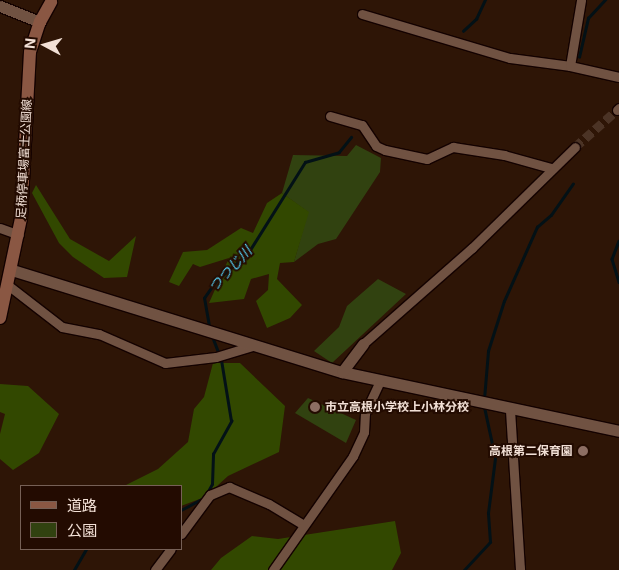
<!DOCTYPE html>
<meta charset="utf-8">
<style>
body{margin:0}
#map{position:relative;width:619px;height:570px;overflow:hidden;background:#2e1506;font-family:Inter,"Noto Sans JP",sans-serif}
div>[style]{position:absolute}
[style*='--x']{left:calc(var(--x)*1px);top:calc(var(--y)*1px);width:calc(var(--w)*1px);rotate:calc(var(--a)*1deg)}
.green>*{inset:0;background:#314210}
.forest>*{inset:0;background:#324800}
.stream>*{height:2.5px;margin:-1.25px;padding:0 1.25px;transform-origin:1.25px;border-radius:1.25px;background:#031116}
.minor-tunnel>*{height:9px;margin-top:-4.5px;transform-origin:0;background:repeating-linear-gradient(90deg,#4b3325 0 9px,transparent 0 13.5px)}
.roads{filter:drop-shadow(1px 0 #140200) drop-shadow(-1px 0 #140200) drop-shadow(0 1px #140200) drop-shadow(0 -1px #140200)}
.minor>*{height:9px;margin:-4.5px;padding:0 4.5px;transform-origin:4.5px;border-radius:4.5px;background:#705242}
.tertiary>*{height:11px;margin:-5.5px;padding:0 5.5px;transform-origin:5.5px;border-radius:5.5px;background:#705242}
.secondary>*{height:12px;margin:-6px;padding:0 6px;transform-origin:6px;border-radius:6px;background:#8a5743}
.dots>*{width:14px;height:14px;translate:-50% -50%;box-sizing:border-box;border:2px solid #230b01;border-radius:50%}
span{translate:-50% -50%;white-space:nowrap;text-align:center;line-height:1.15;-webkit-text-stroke:4px #230b01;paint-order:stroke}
.street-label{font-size:12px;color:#f2e0d6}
.poi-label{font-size:12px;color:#f2e0d6;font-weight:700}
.left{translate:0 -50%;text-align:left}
.right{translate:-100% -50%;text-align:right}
.water-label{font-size:14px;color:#56d5fa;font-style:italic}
.legend{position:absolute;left:20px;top:485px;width:162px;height:65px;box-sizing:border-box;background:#230b01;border:1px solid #766056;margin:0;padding:6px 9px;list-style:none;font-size:15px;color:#f2e0d6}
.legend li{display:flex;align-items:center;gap:10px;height:25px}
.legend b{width:25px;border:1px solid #766056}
.north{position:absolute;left:20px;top:20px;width:50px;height:50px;-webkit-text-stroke:4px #230b01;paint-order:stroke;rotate:276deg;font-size:14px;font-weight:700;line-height:20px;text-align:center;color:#f2e0d6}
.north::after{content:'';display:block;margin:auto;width:18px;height:22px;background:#f2e0d6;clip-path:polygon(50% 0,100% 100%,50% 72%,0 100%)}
</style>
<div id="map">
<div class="green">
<i style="clip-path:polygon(356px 145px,381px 158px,380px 172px,336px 239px,318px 244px,294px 262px,308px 212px,282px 193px,293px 155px,347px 156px)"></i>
<i style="clip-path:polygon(378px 279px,406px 294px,332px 363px,314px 351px,339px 327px,347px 306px)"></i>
<i style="clip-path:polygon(308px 398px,356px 420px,346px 443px,295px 413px)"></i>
</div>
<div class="forest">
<i style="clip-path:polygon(36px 185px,70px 239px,109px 261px,136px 236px,127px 277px,104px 278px,73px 257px,59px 243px,32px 193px)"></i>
<i style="clip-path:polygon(282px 193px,309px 212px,294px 262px,280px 263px,277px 279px,302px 305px,290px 318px,267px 328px,256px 301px,268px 290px,269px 274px,251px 279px,244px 299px,209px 303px,229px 258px,200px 267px,193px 264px,179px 286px,169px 282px,183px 252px,207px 250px,241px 228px,253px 233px,267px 203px)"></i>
<i style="clip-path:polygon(213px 363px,240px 363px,285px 406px,279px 452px,228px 476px,205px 497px,181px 506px,181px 486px,124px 486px,158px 469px,188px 442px,194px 409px,204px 397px)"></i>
<i style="clip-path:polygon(0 384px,28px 386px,59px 414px,39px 453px,13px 470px,0 459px,0 434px,5px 414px,0 412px)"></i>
<i style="clip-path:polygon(395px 521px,401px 553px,392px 570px,211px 570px,221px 558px,252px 536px,278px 539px)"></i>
</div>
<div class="stream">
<i style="--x:463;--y:31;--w:18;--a:-43"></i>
<i style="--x:476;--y:19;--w:21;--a:-65"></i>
<i style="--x:579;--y:57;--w:40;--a:-77"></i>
<i style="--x:588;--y:18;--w:25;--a:-47"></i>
<i style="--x:619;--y:241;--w:19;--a:111"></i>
<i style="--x:612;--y:259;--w:24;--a:73"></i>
<i style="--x:209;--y:326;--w:28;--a:-100"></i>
<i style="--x:204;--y:298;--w:19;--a:-55"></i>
<i style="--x:215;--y:282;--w:44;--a:-41.3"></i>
<i style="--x:248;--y:253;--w:107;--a:-57.9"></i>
<i style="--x:305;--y:162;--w:35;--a:-16"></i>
<i style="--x:339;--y:152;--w:19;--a:-51"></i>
<i style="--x:484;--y:399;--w:48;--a:-85.2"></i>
<i style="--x:488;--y:351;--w:52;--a:-72.3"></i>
<i style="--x:504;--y:301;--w:81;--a:-66"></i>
<i style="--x:537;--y:227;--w:18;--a:-41"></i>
<i style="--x:551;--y:215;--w:38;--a:-55"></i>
<i style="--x:207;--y:493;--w:10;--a:-61"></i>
<i style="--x:212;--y:484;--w:30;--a:-88"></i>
<i style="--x:213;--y:454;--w:38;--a:-61"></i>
<i style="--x:231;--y:421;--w:62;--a:-99.3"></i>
<i style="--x:221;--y:360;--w:26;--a:-111"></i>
<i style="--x:181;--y:510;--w:26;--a:-28"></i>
<i style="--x:74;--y:570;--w:24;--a:-60"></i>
<i style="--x:464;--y:570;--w:38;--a:-47"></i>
<i style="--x:490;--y:542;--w:29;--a:-94"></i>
<i style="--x:488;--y:513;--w:55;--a:-82.7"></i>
<i style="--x:495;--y:458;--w:52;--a:-102.2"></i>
</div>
<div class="minor-tunnel">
<i style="--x:575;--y:147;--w:56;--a:-41.4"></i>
</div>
<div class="roads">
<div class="minor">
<i style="--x:362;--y:14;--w:154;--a:16.6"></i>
<i style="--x:510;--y:58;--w:61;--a:7.6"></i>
<i style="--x:570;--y:66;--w:50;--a:12.7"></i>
<i style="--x:570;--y:66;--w:67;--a:-80.5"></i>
<i style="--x:617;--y:110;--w:3;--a:-45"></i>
<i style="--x:330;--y:116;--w:33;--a:16"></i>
<i style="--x:362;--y:125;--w:25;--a:56"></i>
<i style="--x:376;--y:146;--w:10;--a:24"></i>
<i style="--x:385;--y:150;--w:43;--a:12.1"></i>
<i style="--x:427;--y:159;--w:29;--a:-25"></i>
<i style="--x:453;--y:147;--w:52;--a:8.9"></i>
<i style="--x:504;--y:155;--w:49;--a:15.5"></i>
<i style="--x:0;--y:228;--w:20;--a:20"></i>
<i style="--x:9;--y:286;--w:67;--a:37.7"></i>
<i style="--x:62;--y:327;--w:38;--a:11"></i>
<i style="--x:99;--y:334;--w:72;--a:23.7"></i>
<i style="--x:165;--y:363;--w:51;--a:-6.7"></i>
<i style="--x:216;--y:357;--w:39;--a:-17"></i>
<i style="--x:363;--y:344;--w:145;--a:-41.4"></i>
<i style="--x:472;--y:248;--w:144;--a:-44.4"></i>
<i style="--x:510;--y:410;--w:160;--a:86.4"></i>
<i style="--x:181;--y:534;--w:49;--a:-53.4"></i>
<i style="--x:210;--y:495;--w:21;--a:-23"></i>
<i style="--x:229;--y:487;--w:43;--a:23"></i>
<i style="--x:269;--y:504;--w:39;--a:31"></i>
<i style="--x:155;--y:570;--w:26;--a:-53"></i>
<i style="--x:273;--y:570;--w:139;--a:-54.9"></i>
<i style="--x:353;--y:456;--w:26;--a:-65"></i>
<i style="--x:364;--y:432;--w:19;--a:-87"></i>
<i style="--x:365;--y:413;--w:35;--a:-65"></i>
</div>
<div class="tertiary">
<i style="--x:0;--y:6;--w:43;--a:21.8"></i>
<i style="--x:12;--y:270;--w:345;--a:17.2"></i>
<i style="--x:342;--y:372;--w:283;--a:12"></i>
<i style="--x:342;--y:372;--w:35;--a:-53"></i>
</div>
<div class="secondary">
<i style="--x:0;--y:318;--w:102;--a:-78.1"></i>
<i style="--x:21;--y:218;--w:166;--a:-86.9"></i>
<i style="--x:30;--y:52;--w:32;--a:-72"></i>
<i style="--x:40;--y:22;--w:23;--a:-61"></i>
</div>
</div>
<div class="dots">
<i style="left:315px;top:407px;background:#8d6e63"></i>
<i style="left:583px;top:451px;background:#8d6e63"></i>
</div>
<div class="street-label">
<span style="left:24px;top:159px;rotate:-87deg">足柄停車場富士公園線</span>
</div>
<div class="poi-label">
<span class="left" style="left:325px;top:407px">市立高根小学校上小林分校</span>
<span class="right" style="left:573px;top:451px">高根第二保育園</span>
</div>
<div class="water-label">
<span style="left:230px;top:269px;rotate:-47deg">つつじ川</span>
</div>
<ul class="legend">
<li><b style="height:6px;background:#8a5743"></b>道路</li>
<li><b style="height:14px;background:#314210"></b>公園</li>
</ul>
<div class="north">N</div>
</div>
